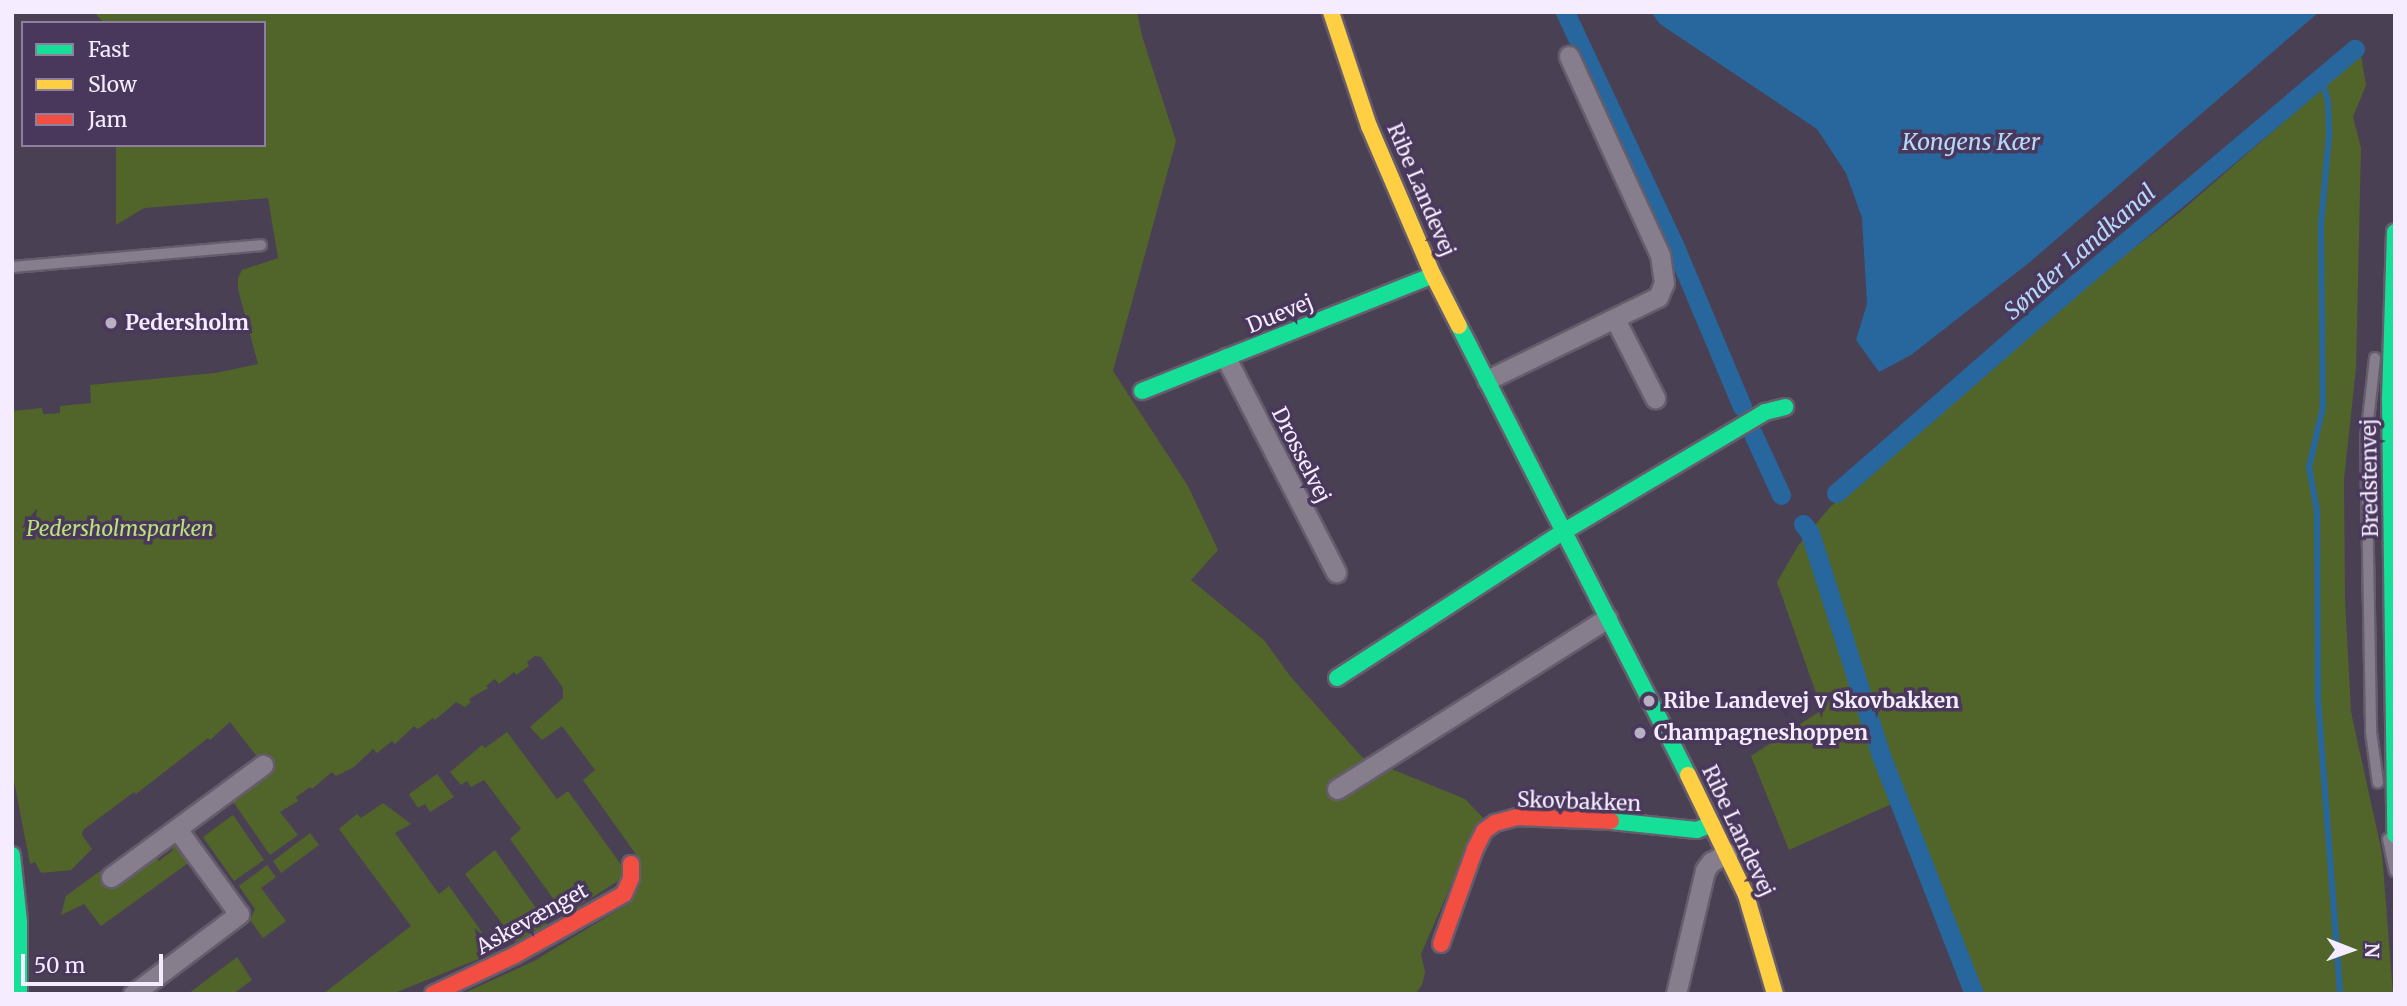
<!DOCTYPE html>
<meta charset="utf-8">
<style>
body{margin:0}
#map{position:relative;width:2407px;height:1006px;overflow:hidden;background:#4a4054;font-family:Merriweather,serif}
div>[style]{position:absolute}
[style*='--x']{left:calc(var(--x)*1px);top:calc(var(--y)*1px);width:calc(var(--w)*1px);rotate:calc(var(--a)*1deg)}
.green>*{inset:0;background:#51652a}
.water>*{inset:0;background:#27679d}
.stream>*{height:6px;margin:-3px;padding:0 3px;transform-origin:3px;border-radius:3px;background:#27679d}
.canal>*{height:19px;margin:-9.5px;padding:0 9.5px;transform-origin:9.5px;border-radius:9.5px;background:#27679d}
.roads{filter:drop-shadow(2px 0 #655d6c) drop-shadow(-2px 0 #655d6c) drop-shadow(0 2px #655d6c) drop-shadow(0 -2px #655d6c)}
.lane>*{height:10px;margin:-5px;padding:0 5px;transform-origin:5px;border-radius:5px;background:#867e8d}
.street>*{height:19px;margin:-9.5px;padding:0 9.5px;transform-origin:9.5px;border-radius:9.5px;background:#867e8d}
.fast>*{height:16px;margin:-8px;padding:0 8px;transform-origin:8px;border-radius:8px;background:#16e098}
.slow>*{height:16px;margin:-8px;padding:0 8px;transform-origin:8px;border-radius:8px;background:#ffcf43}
.jam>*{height:16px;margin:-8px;padding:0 8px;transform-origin:8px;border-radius:8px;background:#f24e42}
.dots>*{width:19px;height:19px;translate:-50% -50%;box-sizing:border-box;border:4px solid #4a385c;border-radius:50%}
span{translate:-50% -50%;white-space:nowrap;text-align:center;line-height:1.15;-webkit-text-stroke:7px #4a385c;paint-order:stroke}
.street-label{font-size:21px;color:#f5edff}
.poi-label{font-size:21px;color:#f5edff;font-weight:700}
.left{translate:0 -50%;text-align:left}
.park-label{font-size:21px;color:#bae377;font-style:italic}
.water-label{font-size:23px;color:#b6d8f8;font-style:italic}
.frame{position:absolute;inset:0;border:14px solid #f5edff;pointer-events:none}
.legend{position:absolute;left:21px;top:21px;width:245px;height:126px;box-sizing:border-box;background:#4a385c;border:2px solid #8e809d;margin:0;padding:9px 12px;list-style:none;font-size:21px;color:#f5edff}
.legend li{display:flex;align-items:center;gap:14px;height:35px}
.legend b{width:35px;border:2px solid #8e809d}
.north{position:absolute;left:2316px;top:915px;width:70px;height:70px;-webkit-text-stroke:5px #4a385c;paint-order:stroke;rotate:91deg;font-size:19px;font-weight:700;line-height:28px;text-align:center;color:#f5edff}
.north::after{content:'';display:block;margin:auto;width:24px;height:32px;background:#f5edff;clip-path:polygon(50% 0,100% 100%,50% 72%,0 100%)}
.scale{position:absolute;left:21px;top:954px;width:142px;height:32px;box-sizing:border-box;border:4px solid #f5edff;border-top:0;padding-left:9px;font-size:21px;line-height:24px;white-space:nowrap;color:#f5edff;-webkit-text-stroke:5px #4a385c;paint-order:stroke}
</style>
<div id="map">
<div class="green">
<i style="clip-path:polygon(94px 12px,1137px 12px,1142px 36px,1176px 141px,1113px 371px,1188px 486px,1218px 550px,1191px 580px,1264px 640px,1290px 676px,1362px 757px,1465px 799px,1484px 819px,1475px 830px,1421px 954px,1425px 972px,1422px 985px,1415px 994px,462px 994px,534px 961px,628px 904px,640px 860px,583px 780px,595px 770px,562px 726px,542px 740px,530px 727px,563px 698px,563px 688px,541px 657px,535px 656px,527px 662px,529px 666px,516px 675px,514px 672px,499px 684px,495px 679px,486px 686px,488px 688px,469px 699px,471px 702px,465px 707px,456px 702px,435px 720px,433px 718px,418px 729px,414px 726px,395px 744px,392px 741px,377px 753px,373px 749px,354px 767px,336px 776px,332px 772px,312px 789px,310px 787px,296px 797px,298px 801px,280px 812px,298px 835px,270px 855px,232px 800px,273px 769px,255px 754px,230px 722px,210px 740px,208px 738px,136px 794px,134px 792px,83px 830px,82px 835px,92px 849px,71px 870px,41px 873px,35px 862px,30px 864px,12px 770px,12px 411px,42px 408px,43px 414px,60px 413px,60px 406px,91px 403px,90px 385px,215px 373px,258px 364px,238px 289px,238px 278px,242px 270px,278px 258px,268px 198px,144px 208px,116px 225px,116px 145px,264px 145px,264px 23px,104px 23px)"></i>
<i style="clip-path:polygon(2361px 55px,2366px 85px,2353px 117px,2361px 148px,2356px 368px,2344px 479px,2345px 599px,2351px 712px,2382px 853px,2393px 994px,1977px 994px,1896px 802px,1789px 850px,1751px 756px,1822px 710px,1777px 582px,1798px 546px,1830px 507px,2102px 273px,2179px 213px)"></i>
<i style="clip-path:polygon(507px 732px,557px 799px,568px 791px,622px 866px,624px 877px,565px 915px,510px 839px,521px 829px,484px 780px,471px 787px,467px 781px,461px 785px,450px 772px,482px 745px,485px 748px)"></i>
<i style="clip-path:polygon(437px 774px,454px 797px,430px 812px,425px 804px,418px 808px,409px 794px)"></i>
<i style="clip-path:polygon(383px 803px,411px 824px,395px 833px,439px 894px,449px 886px,496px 952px,392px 994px,323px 994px,411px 926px,339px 829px,357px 814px,361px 818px)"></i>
<i style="clip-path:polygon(233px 815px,264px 860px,234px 881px,203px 837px)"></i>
<i style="clip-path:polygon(310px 833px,319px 845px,281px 873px,273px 861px)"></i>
<i style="clip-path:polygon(176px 841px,191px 861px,101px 926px,84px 904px,61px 915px,66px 896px,100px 871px,111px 877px,154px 853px,159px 861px,173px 850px,170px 844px)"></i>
<i style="clip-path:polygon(495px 850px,548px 925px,516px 942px,465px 874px)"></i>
<i style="clip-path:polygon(267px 865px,276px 877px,261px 888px,286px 921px,263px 938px,250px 920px,255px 909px,239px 886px)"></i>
<i style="clip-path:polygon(237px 957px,252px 980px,233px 994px,188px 994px)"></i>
</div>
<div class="water">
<i style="clip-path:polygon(1651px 12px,2319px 12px,2030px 262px,1911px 355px,1879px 372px,1856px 340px,1867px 304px,1862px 218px,1846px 173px,1817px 129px,1660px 24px)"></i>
</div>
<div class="stream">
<i style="--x:2321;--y:77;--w:25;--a:74"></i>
<i style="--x:2328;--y:101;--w:35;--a:88"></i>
<i style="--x:2329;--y:136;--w:88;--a:95.2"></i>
<i style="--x:2321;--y:224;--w:183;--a:89.4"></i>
<i style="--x:2323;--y:407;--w:62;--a:103.1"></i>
<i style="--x:2309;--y:467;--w:45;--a:79.7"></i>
<i style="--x:2317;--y:511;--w:188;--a:89.7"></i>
<i style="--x:2318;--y:699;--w:296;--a:85.7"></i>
</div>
<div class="canal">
<i style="--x:1565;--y:12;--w:259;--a:64.9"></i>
<i style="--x:1675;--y:247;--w:173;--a:67.2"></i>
<i style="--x:1753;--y:434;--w:67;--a:65.3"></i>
<i style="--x:1836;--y:493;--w:321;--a:-41.1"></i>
<i style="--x:2078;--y:282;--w:362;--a:-40.1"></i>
<i style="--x:1803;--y:524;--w:11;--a:52"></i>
<i style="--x:1810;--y:533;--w:231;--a:72.3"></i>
<i style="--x:1880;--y:753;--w:259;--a:68.7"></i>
</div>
<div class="roads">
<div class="lane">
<i style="--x:12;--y:267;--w:250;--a:-5"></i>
<i style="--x:2375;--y:358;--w:81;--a:96.4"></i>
<i style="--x:2366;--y:438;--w:294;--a:89"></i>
<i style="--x:2371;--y:732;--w:51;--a:82.2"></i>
<i style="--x:2388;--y:839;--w:33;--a:78"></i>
</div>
<div class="street">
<i style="--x:1615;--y:319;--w:89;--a:63.1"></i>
<i style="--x:1226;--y:358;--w:241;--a:62.8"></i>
<i style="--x:1487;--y:380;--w:190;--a:-25.9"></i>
<i style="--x:1658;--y:297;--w:15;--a:-67"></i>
<i style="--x:1664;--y:283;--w:28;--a:-98"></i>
<i style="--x:1660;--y:255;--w:219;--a:-114.6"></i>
<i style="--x:1337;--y:789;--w:320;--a:-32.3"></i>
<i style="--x:111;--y:877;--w:189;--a:-36.4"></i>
<i style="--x:133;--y:994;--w:133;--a:-37"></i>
<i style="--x:239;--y:914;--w:105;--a:-126.1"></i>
<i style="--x:1676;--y:994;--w:127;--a:-76.8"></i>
<i style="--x:1705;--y:870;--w:10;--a:-53"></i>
<i style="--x:1711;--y:862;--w:19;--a:-28"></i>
</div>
<div class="fast">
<i style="--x:2395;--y:232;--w:167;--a:91.7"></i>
<i style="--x:2390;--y:399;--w:436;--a:89.3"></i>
<i style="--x:1459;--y:326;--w:504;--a:62.98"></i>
<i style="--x:1142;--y:391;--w:313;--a:-21.7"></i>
<i style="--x:1337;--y:678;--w:269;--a:-32.9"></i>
<i style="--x:1563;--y:532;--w:235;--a:-30.7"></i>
<i style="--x:1765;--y:412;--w:21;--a:-14"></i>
<i style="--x:1611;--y:821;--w:86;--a:6"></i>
<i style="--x:1697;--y:830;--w:16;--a:-22"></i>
<i style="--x:12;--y:855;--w:67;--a:84"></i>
<i style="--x:19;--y:922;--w:72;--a:90"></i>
</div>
<div class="slow">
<i style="--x:1331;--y:12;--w:120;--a:71.6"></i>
<i style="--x:1369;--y:126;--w:162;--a:66.8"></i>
<i style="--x:1433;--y:275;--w:57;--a:63"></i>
<i style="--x:1688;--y:775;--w:133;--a:64.2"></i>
<i style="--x:1746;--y:895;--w:103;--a:73.7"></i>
</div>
<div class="jam">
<i style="--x:1441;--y:944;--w:101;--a:-70.3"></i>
<i style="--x:1475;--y:849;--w:20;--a:-63"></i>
<i style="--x:1484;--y:831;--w:14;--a:-36"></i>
<i style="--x:1495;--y:823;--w:23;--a:-15"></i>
<i style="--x:1517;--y:817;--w:94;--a:2.4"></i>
<i style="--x:433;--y:994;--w:91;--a:-25.4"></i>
<i style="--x:515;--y:955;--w:125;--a:-29.2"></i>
<i style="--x:624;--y:894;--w:17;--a:-66"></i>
<i style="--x:631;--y:878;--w:14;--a:-90"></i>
</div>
</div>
<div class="dots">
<i style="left:111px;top:323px;background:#b9b0c3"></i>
<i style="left:1649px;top:701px;background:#b9b0c3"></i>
<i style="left:1640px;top:733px;background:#b9b0c3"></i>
</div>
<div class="street-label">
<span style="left:1421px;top:190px;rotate:67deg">Ribe Landevej</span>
<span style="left:1280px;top:314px;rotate:-22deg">Duevej</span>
<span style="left:1301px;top:455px;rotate:63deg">Drosselvej</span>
<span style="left:2370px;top:478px;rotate:-91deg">Bredstenvej</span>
<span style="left:1579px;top:802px;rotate:2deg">Skovbakken</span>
<span style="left:1738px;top:831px;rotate:65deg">Ribe Landevej</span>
<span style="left:532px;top:919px;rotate:-29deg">Askevænget</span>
</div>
<div class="poi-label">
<span class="left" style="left:125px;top:323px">Pedersholm</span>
<span class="left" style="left:1663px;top:701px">Ribe Landevej v Skovbakken</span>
<span class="left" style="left:1654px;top:733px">Champagneshoppen</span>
</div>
<div class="park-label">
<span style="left:120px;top:529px">Pedersholmsparken</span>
</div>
<div class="water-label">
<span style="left:1971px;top:142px">Kongens Kær</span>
<span style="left:2080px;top:252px;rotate:-41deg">Sønder Landkanal</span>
</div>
<div class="frame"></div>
<ul class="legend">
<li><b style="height:9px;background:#16e098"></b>Fast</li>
<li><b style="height:9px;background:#ffcf43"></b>Slow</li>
<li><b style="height:9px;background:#f24e42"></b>Jam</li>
</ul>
<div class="north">N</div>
<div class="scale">50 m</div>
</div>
